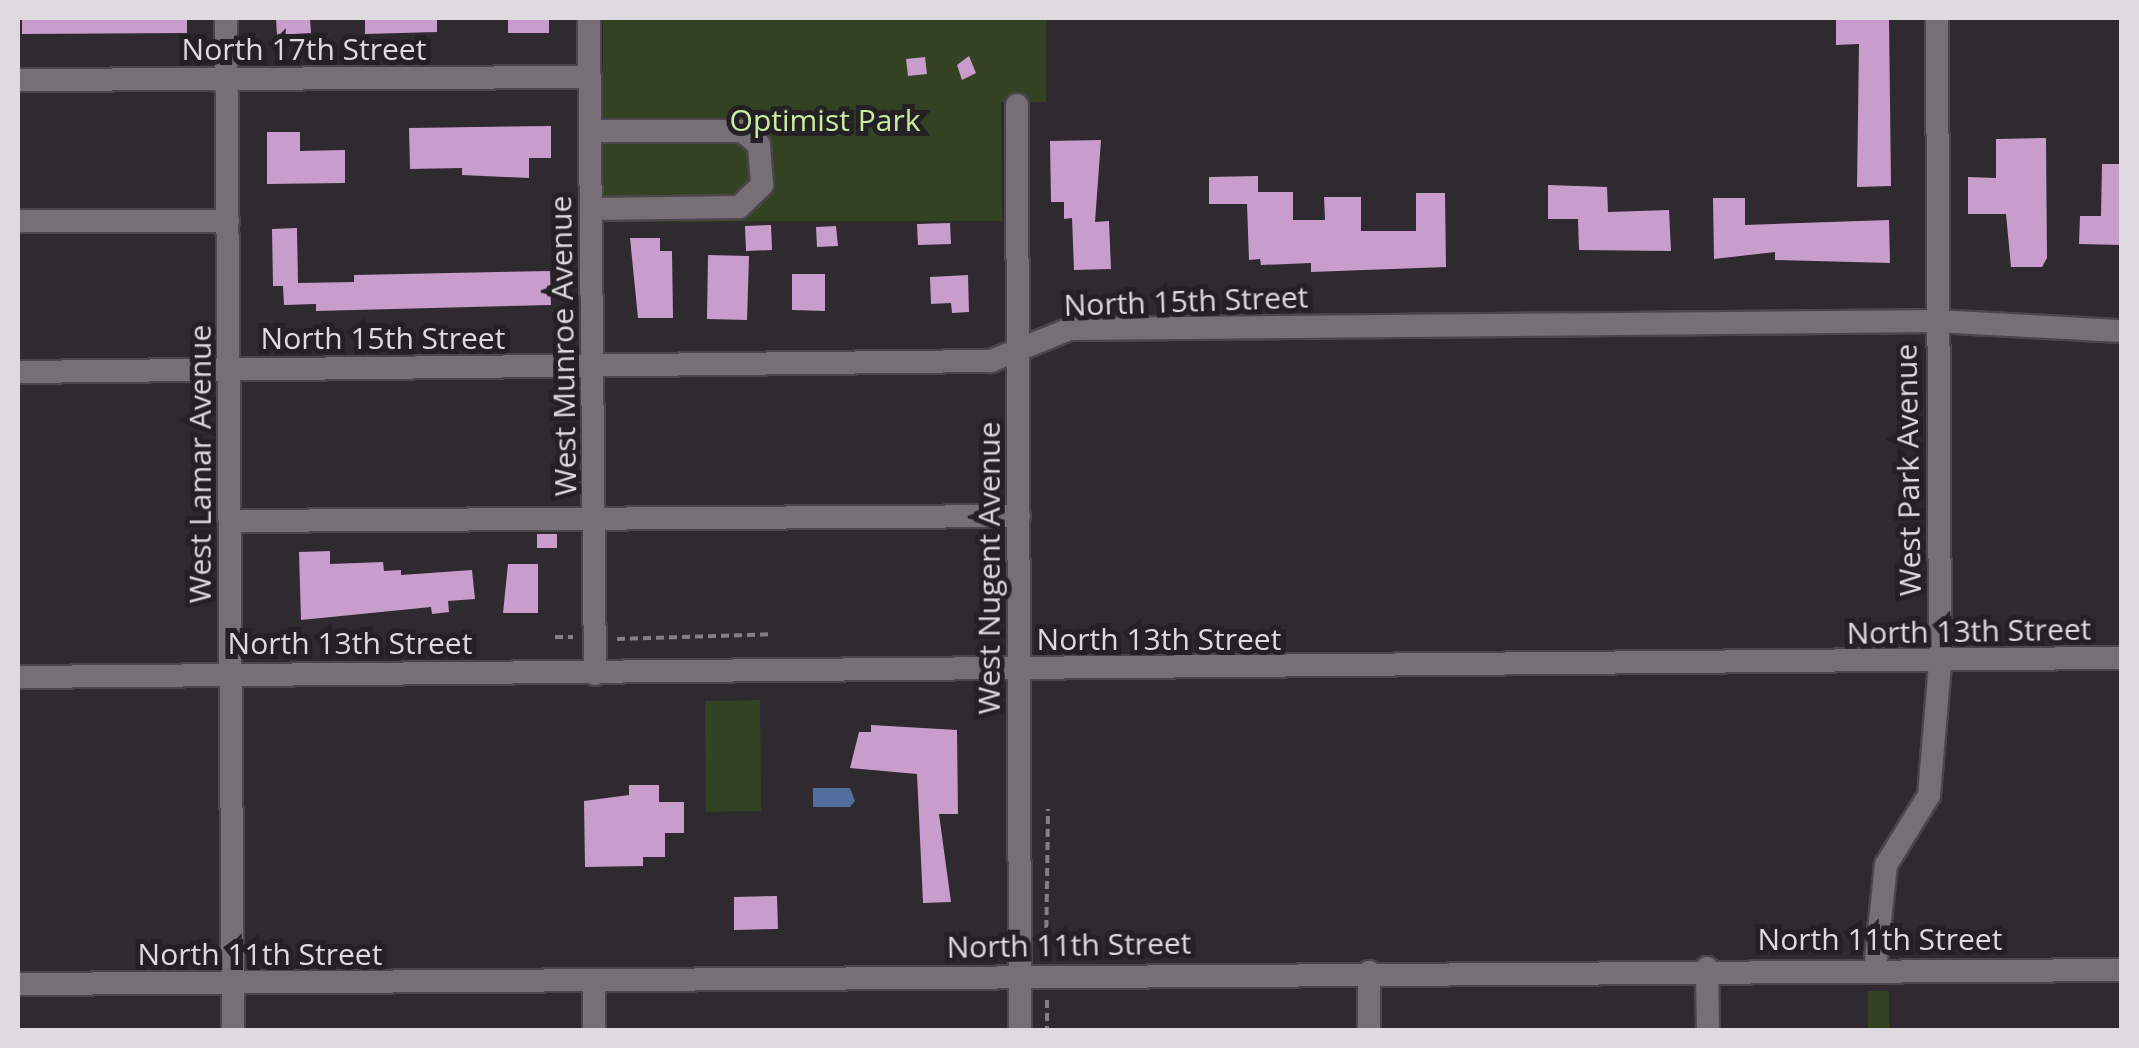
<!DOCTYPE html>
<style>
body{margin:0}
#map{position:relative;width:2139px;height:1048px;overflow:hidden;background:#2f2a2f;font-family:"Open Sans",sans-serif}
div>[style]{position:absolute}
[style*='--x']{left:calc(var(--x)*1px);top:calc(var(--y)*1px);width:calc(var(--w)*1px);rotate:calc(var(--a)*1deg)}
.green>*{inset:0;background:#334220}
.water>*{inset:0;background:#526e9c}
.building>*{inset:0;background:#c89dcc}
.path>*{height:4px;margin-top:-2px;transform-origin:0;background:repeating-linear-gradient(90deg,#837f83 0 8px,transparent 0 13px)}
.roads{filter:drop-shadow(2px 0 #4b464b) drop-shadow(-2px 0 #4b464b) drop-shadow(0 2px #4b464b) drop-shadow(0 -2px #4b464b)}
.minor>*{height:22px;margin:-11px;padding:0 11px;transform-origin:11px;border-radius:11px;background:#766f76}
span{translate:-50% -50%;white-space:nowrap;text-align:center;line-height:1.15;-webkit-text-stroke:10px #252025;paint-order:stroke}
.street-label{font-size:30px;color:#dedade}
.park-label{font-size:30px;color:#c8ed9d}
.frame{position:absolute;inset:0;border:20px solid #dedade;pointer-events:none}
</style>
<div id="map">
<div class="green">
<i style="clip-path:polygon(603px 18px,1046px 18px,1046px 102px,1001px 102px,1002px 221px,603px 222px)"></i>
<i style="clip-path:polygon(760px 700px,761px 811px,706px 812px,705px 701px)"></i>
<i style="clip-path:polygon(1868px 991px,1889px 991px,1889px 1030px,1868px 1030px)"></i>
</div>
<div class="water">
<i style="clip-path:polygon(813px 788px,850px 788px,855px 801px,850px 807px,813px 807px)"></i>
</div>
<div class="building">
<i style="clip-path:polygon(22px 18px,187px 18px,187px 33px,22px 34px)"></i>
<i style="clip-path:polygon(276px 18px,310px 18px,311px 33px,277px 35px)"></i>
<i style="clip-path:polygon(365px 18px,437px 18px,437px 32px,365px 34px)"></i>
<i style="clip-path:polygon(508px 18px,549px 18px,549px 33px,508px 33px)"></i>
<i style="clip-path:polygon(1836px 18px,1889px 18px,1891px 186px,1857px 187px,1859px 44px,1836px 45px)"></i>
<i style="clip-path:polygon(969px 56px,976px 73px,962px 80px,957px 65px)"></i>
<i style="clip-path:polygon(925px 57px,927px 74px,908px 76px,906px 59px)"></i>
<i style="clip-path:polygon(551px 126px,551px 158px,529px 158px,529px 178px,462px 175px,462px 168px,410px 169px,409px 128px)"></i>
<i style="clip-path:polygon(267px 132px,300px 132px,300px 151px,345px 150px,345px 183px,267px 184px)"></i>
<i style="clip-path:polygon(2046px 138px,2047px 258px,2042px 267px,2011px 267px,2006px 214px,1968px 214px,1968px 177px,1996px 178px,1996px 139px)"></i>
<i style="clip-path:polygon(1101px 140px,1095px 222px,1109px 221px,1111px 269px,1074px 270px,1072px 218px,1064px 219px,1064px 202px,1051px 202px,1050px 141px)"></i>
<i style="clip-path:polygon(2102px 164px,2122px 164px,2122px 245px,2079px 244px,2080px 216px,2101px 216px)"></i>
<i style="clip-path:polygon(1258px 176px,1258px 192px,1293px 192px,1293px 220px,1325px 220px,1324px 197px,1361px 197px,1361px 231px,1416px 231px,1416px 193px,1445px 193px,1446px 267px,1311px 272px,1311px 263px,1261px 265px,1260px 259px,1249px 260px,1247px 204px,1209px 204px,1209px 177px)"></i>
<i style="clip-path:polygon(1548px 185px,1607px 187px,1608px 212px,1669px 210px,1671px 251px,1579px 250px,1578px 219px,1548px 219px)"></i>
<i style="clip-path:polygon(1713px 198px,1745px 198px,1745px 225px,1889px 220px,1890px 263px,1775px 260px,1775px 252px,1714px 259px)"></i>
<i style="clip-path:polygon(950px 223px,951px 244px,918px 245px,917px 224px)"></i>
<i style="clip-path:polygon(771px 225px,772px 250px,746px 251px,745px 226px)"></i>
<i style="clip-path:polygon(836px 226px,838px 246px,817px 247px,816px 227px)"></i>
<i style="clip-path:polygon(297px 228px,298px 283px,354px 282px,354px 275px,550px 271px,551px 305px,316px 311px,316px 304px,284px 305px,283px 286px,273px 286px,272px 229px)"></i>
<i style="clip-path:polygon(630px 238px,660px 238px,660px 251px,672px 251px,673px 318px,638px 318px)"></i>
<i style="clip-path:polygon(708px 255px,749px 256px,747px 320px,707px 319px)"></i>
<i style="clip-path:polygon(792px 274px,825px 274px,825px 311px,792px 310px)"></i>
<i style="clip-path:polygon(968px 275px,969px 312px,952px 313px,951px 303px,931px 304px,930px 277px)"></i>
<i style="clip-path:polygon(537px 534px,557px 534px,557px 548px,537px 548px)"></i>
<i style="clip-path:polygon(330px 551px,330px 564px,383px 562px,384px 571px,401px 570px,401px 575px,472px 570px,475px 599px,448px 601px,449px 612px,432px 614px,431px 607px,301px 620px,299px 552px)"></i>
<i style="clip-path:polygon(508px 564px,538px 564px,538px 613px,503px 613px)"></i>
<i style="clip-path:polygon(871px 725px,957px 730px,958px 814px,939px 814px,951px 902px,923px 903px,917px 774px,850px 768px,859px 732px,871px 732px)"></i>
<i style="clip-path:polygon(629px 785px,659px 785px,659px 802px,684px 802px,684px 833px,665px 833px,665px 857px,643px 857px,643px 866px,585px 867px,584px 801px,629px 795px)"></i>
<i style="clip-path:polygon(777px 896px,778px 929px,734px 930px,734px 897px)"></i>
</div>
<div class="path">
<i style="--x:555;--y:637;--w:18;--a:0"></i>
<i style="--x:617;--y:639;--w:155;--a:-1.8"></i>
<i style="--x:1046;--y:954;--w:145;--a:-89.2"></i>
<i style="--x:1047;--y:1000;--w:30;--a:90"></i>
</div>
<div class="roads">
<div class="minor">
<i style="--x:226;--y:18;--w:1012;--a:89.6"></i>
<i style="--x:589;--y:18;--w:656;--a:89.48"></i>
<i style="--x:18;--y:80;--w:572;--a:-0.3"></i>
<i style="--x:1017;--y:105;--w:925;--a:89.81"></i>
<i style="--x:591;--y:131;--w:151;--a:0"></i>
<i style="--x:742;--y:131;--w:22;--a:39"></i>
<i style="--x:759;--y:145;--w:40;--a:85.7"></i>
<i style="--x:762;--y:185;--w:32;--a:136"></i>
<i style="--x:739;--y:207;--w:147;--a:179.2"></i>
<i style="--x:18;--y:221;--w:210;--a:0"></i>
<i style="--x:18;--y:372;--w:973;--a:-0.65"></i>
<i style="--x:991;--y:361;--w:85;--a:-22.1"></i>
<i style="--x:1070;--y:329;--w:865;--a:-0.53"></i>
<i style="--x:1935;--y:321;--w:187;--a:3.1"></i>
<i style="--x:231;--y:521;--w:788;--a:-0.36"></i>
<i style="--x:18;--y:677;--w:2104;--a:-0.52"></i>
<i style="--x:1707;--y:968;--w:62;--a:89.1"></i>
<i style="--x:1875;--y:969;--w:105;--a:-84"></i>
<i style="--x:1886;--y:865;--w:82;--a:-58.4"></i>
<i style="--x:1929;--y:795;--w:132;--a:-85.2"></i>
<i style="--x:1940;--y:663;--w:645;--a:-90.27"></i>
<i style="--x:1369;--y:972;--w:58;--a:90"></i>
<i style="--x:18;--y:984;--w:2104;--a:-0.38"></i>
<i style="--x:594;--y:985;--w:45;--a:90"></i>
</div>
</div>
<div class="street-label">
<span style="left:304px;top:49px">North 17th Street</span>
<span style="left:1186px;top:301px;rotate:-2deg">North 15th Street</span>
<span style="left:383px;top:338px">North 15th Street</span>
<span style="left:563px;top:346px;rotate:-91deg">West Munroe Avenue</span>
<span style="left:200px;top:464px;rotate:-90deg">West Lamar Avenue</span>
<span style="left:1908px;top:470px;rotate:-91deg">West Park Avenue</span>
<span style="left:989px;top:568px;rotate:-90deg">West Nugent Avenue</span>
<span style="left:1969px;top:631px;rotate:-1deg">North 13th Street</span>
<span style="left:1159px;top:639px">North 13th Street</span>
<span style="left:350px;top:643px">North 13th Street</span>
<span style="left:1880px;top:939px">North 11th Street</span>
<span style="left:1069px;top:945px;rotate:-1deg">North 11th Street</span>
<span style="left:260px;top:954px">North 11th Street</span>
</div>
<div class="park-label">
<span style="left:825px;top:120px">Optimist Park</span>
</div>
<div class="frame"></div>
</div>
